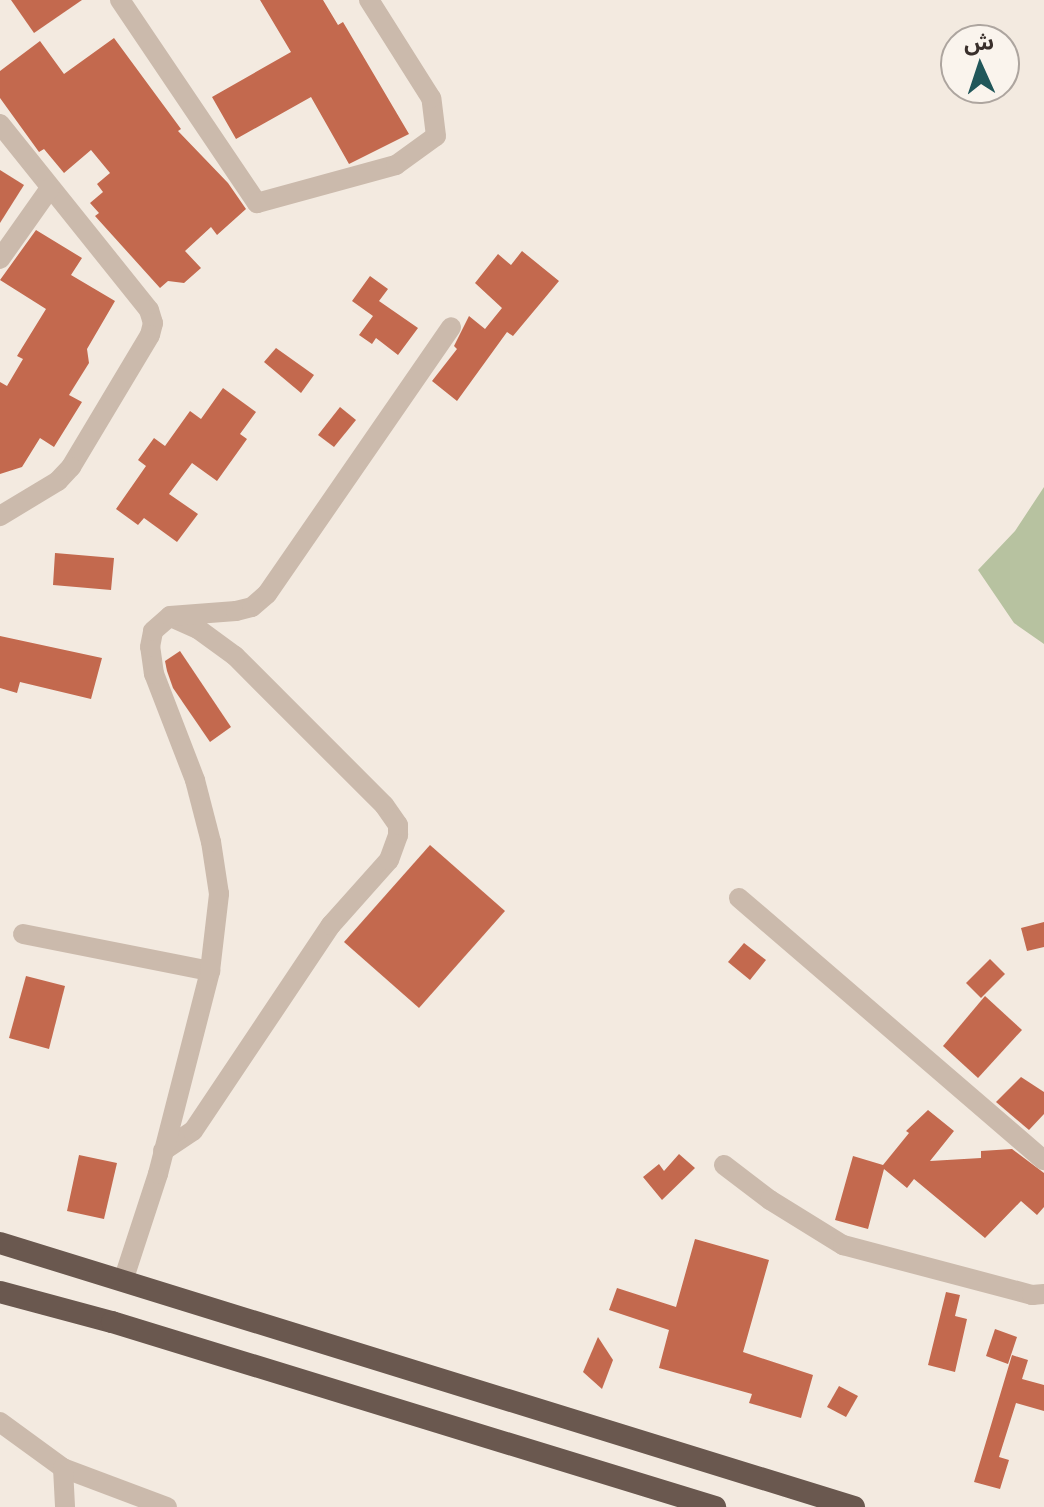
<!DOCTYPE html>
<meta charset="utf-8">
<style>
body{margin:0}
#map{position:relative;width:1044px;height:1507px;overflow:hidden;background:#f3eae0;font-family:Commissioner,"Noto Sans Arabic",sans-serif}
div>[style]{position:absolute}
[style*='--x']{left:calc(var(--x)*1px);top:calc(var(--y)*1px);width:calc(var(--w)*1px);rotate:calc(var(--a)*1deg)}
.green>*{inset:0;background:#b7c2a0}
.building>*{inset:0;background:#c3694e}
.minor>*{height:20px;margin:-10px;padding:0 10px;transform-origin:10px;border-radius:10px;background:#cbbaac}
.trunk>*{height:22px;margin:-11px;padding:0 11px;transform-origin:11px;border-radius:11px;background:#6a584f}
span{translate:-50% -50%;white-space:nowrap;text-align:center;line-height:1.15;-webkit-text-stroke:6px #faf4ed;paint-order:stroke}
.north{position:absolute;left:940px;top:24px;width:80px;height:80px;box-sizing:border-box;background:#faf4ed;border:2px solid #ada59f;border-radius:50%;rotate:357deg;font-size:22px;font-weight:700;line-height:32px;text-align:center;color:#392f2b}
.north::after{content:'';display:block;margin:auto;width:28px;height:36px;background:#21575a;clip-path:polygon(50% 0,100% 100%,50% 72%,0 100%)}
</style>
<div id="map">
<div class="green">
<i style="clip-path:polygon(1044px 487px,1044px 644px,1014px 623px,978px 570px,1015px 531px)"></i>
</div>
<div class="building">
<i style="clip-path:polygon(11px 0,82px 0,34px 33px)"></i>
<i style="clip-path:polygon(260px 0,323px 0,338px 25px,343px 22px,409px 134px,349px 164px,311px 97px,236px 139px,212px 97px,291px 52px)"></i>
<i style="clip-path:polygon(114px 38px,181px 129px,178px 131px,228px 183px,246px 209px,217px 235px,211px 227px,185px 251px,201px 268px,184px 283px,168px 281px,160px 288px,95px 216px,99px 213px,90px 203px,103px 192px,97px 184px,110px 173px,91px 150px,64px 173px,44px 149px,39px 152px,0 98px,0 71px,40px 41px,64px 74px)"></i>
<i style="clip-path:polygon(0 170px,24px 185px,0 223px)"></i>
<i style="clip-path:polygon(36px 230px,82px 258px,71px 275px,115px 301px,87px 349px,89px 363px,69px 395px,82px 402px,54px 447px,40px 438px,22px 467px,0 474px,0 382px,7px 386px,23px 359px,17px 356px,46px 309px,0 280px)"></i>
<i style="clip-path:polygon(522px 251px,559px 281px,513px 336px,507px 332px,457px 401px,432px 381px,457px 349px,454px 346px,469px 316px,485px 329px,502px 308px,475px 283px,498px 254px,511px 265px)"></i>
<i style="clip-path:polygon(370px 276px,388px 289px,379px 301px,418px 328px,398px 355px,376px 338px,372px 344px,359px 335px,373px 316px,352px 301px)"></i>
<i style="clip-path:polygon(276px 348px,314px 375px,301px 393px,264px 362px)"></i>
<i style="clip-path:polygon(223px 388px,256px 412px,240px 434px,247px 439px,217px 481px,192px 463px,169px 494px,198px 514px,177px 542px,144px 518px,138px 525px,116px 509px,146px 466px,138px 460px,154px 438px,165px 446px,190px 411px,201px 419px)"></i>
<i style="clip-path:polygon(340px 407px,356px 420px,334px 447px,318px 435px)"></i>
<i style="clip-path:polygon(55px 553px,114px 558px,111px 590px,53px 585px)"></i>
<i style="clip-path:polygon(0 636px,102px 658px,91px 699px,20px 682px,17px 693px,0 688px)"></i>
<i style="clip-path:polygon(180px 651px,231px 727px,210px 742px,173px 688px,167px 671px,165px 661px)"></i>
<i style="clip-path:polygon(430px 845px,505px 911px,419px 1008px,344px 942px)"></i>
<i style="clip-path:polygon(1044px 922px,1044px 947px,1027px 951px,1021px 928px)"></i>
<i style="clip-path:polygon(744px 943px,766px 960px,750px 980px,728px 962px)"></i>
<i style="clip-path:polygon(990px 959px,1005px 974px,981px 998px,966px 983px)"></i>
<i style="clip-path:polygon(26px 976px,65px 986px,49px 1049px,9px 1038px)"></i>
<i style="clip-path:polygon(985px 996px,1022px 1030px,978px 1078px,943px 1046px)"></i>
<i style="clip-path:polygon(1021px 1077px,1044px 1092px,1044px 1114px,1029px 1130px,996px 1102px)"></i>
<i style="clip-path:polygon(928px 1110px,954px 1131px,930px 1161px,981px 1158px,981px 1151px,1012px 1149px,1044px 1173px,1044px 1207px,1037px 1215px,1021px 1201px,985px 1238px,914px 1179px,907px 1188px,884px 1169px,868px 1229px,835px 1220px,853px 1156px,883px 1165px,909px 1133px,906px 1131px)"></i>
<i style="clip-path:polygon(679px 1154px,695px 1168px,662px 1200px,643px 1177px,659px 1164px,664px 1171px)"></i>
<i style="clip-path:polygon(79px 1155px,117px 1163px,104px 1219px,67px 1211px)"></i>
<i style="clip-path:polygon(695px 1239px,769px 1260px,743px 1352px,813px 1375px,801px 1418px,749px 1403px,752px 1394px,659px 1368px,669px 1330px,609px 1310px,617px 1288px,676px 1307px)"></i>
<i style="clip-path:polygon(946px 1292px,960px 1295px,955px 1316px,967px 1319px,955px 1372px,928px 1365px)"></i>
<i style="clip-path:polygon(995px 1329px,1017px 1337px,1008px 1364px,986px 1356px)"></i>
<i style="clip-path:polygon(598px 1337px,613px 1360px,602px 1389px,583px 1372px)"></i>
<i style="clip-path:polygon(1012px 1355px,1028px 1360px,1022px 1379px,1044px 1385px,1044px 1411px,1016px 1403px,999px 1457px,1009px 1460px,1000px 1489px,974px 1482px)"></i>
<i style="clip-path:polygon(839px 1386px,858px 1396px,846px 1417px,827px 1407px)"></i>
</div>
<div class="minor">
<i style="--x:120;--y:0;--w:245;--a:56"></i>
<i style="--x:257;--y:203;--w:144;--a:-15.3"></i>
<i style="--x:396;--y:165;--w:49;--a:-35.9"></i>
<i style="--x:436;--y:136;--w:38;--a:-97"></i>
<i style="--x:431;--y:98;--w:116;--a:-122.3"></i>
<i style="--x:0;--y:124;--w:238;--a:51.3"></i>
<i style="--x:149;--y:310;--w:14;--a:73"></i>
<i style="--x:153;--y:323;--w:12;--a:104"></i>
<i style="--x:150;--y:335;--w:154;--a:120.9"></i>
<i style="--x:71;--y:467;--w:19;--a:133"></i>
<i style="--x:58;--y:481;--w:68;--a:148.9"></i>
<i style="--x:0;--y:259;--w:87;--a:-54.8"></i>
<i style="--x:739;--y:898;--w:402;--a:40.7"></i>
<i style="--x:23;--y:934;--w:191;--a:11.2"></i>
<i style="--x:163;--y:1151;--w:36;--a:-34"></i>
<i style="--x:193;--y:1131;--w:248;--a:-56.2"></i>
<i style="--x:331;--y:925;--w:87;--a:-48.3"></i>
<i style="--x:389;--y:860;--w:27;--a:-70"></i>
<i style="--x:398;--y:835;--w:10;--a:-90"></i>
<i style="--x:398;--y:825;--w:24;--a:-125"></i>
<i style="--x:384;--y:805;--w:211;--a:-135"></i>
<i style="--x:235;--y:656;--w:46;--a:-143.9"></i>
<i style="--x:198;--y:629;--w:27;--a:-156"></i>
<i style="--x:724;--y:1165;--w:58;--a:37.3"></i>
<i style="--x:770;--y:1200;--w:86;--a:31.7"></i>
<i style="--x:843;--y:1245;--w:196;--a:14.8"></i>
<i style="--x:1032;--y:1295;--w:12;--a:-5"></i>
<i style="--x:123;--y:1281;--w:113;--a:-71.9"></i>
<i style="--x:158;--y:1174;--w:210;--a:-75.6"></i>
<i style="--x:210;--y:971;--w:78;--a:-83.3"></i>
<i style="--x:219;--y:894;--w:53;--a:-98.7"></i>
<i style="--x:211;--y:842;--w:64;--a:-104.5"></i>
<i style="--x:195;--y:780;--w:114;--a:-111.1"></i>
<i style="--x:154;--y:674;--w:27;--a:-98"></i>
<i style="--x:150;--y:647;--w:16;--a:-79"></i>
<i style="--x:153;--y:631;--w:23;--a:-41"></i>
<i style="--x:170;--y:616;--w:66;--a:-4.3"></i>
<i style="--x:236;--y:611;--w:16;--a:-14"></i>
<i style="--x:252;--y:607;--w:20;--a:-41"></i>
<i style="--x:267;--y:594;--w:324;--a:-55.4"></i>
<i style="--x:0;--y:1422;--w:78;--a:36.1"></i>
<i style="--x:63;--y:1468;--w:111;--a:20.6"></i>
<i style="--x:63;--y:1468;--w:39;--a:87"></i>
</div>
<div class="trunk">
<i style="--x:0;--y:1243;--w:894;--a:17.18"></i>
<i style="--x:0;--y:1292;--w:116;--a:15"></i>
<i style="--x:112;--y:1322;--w:631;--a:17.06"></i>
</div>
<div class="north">ش</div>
</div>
